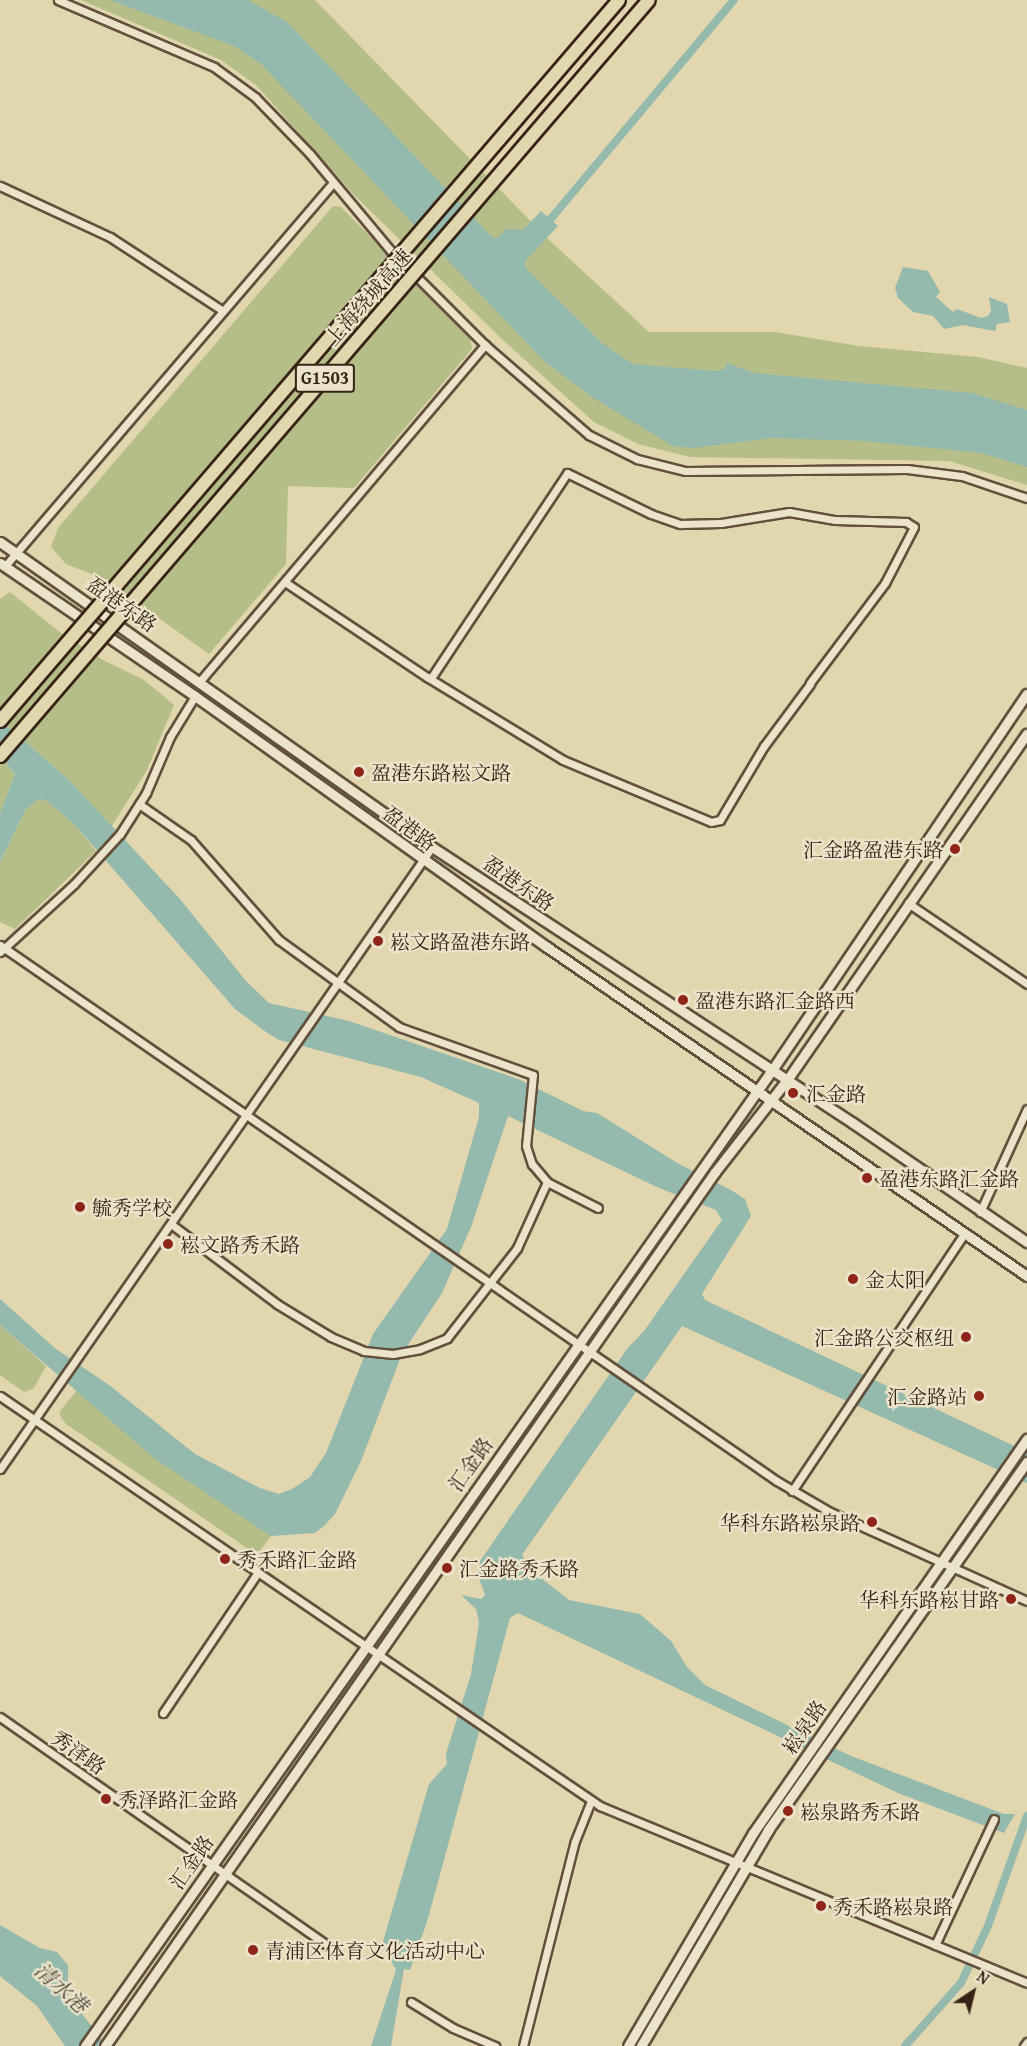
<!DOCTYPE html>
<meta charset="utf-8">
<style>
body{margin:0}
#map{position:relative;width:1027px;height:2046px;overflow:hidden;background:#e1d6ae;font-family:"Gentium Book Plus","Noto Serif SC",serif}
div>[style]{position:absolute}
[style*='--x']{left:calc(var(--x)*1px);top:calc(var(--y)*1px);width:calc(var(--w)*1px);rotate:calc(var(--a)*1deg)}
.green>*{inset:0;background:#b5bd89}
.water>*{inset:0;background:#94b9ad}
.canal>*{height:8px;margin:-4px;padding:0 4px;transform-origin:4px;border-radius:4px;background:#94b9ad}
.roads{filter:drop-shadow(2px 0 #62503d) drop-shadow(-2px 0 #62503d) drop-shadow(0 2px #62503d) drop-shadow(0 -2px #62503d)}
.street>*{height:7px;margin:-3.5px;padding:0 3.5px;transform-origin:3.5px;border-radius:3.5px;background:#ece4ca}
.secondary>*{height:9px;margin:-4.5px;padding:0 4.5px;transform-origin:4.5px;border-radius:4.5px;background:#ece4ca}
.bridges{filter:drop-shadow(2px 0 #382417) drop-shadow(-2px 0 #382417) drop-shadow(0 2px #382417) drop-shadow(0 -2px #382417)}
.highway-bridge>*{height:12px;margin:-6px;padding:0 6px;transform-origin:6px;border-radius:6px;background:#e1d6ae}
.dots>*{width:16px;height:16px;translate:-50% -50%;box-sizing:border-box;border:3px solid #ece4ca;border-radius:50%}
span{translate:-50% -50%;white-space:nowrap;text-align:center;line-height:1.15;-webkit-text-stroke:4.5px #ece4ca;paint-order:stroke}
.shield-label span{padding:2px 4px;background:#ece4ca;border:2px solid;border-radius:4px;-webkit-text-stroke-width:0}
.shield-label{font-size:18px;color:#382417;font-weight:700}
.street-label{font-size:20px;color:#382417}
.poi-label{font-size:20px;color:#382417}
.left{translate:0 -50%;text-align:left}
.right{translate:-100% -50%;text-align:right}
.water-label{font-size:21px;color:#4f493c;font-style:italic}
.north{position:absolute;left:943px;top:1962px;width:60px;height:60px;-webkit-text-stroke:4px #ece4ca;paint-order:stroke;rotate:35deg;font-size:16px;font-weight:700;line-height:24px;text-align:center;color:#382417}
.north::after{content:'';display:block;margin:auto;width:21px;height:27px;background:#382417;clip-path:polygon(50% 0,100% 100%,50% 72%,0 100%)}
</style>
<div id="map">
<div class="green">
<i style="clip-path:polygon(81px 0,315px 0,548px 239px,649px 332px,775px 332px,859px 346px,978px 357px,1027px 368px,1027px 485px,949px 461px,690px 457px,638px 444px,594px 422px,505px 342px,353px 194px,257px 86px,221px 60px)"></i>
<i style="clip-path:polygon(333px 206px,341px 207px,470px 337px,472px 349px,354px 488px,288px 486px,286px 564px,209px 654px,104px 579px,66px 564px,51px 547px,58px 528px)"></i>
<i style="clip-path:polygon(10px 592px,57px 630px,103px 660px,144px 680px,174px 705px,147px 770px,110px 829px,68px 779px,0 720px,0 599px)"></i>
<i style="clip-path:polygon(0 755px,15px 774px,0 813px)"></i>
<i style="clip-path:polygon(39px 799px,48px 801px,74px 824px,96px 851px,15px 929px,0 922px,0 862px,26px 809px)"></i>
<i style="clip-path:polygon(0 1325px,46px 1366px,34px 1388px,24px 1392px,0 1375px)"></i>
<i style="clip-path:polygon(77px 1390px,271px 1536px,257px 1555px,66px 1424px,60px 1416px,60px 1411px)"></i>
</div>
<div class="water">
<i style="clip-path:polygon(110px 0,248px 0,287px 22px,492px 237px,498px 238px,506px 229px,523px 230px,541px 211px,558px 226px,525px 261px,525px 267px,602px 343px,633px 364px,715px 371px,725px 369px,727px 363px,754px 373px,972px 393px,1027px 410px,1027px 467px,981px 453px,865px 441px,772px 438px,693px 448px,673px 446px,592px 397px,545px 362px,261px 64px,234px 46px)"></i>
<i style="clip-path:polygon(903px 267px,928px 271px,940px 292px,936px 297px,953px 312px,957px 309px,981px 318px,988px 316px,991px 311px,989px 297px,1007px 304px,1010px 322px,997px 324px,995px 331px,963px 325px,944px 329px,933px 316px,913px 312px,898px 298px,895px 288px)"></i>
<i style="clip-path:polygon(0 720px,68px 779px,180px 899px,246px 981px,269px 1003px,349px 1021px,518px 1079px,583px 1111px,597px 1113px,679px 1164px,731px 1190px,745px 1199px,751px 1216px,702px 1294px,705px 1300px,1027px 1452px,1027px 1483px,682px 1326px,522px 1555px,531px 1570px,569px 1600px,640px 1614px,671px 1641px,687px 1667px,705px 1685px,851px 1756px,1004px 1814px,1015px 1814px,1004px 1833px,898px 1793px,518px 1613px,510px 1618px,427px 1922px,410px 1970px,404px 1969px,391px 2046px,371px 2046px,396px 1970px,382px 1945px,429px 1784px,447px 1764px,446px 1754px,471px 1674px,479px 1623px,476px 1609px,461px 1595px,481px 1599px,485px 1595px,478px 1575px,480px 1561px,627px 1349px,644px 1331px,722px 1220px,716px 1210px,659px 1188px,508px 1116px,471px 1227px,442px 1293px,402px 1354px,361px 1461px,335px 1514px,324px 1526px,315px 1533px,271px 1536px,154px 1458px,0 1325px,0 1299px,56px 1349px,109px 1385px,195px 1454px,260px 1488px,279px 1494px,292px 1489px,310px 1477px,326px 1453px,373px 1334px,447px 1229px,479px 1117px,479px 1103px,421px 1077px,279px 1040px,266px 1032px,235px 1009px,74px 824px,47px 801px,39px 799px,26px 809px,0 862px,0 813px,15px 774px,0 755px)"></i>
<i style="clip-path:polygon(0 1925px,40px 1948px,57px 1952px,68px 1965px,68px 1996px,107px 2046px,65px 2046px,37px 2006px,0 1976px)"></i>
</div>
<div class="canal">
<i style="--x:544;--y:227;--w:296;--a:-50.1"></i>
<i style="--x:905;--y:2046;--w:84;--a:-48.4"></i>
<i style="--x:961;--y:1983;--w:63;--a:-64.7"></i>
<i style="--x:988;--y:1926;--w:117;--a:-70.5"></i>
</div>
<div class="roads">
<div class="street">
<i style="--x:58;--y:0;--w:170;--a:23.2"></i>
<i style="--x:214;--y:67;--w:51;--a:36.2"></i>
<i style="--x:255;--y:97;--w:79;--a:46"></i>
<i style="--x:310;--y:154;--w:126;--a:50.1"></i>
<i style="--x:391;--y:251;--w:133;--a:45"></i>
<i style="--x:485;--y:345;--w:138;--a:40.9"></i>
<i style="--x:589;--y:435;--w:54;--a:26.6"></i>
<i style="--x:637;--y:459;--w:49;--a:14"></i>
<i style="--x:685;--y:471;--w:222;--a:-0.5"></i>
<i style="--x:907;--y:469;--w:55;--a:7.3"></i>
<i style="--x:962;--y:476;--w:69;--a:18.7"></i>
<i style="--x:0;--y:186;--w:121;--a:24.9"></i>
<i style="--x:110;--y:237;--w:135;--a:33.2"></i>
<i style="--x:5;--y:566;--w:503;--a:-49.44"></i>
<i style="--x:285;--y:582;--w:171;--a:33.8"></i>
<i style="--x:427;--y:677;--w:159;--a:31.4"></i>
<i style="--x:563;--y:760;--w:160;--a:22.7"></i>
<i style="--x:711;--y:822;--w:9;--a:-13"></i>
<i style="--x:720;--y:820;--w:86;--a:-59.3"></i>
<i style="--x:764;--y:746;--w:77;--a:-53.4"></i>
<i style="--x:431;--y:678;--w:246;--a:-56.4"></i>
<i style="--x:567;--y:473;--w:93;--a:26"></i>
<i style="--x:651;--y:514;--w:31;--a:19"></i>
<i style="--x:680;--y:524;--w:41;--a:-1.4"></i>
<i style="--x:721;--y:523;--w:69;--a:-9.2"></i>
<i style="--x:789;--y:512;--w:47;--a:9.9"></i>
<i style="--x:835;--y:520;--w:71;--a:1.6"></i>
<i style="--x:906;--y:522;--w:9;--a:32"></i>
<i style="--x:914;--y:527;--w:63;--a:117.4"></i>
<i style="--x:885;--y:583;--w:125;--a:126.9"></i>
<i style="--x:200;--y:681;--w:441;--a:-49.7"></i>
<i style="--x:139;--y:804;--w:63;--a:34.7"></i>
<i style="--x:191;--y:840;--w:133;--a:48.7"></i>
<i style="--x:279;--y:940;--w:148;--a:35.9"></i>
<i style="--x:399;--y:1027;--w:142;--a:19.7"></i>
<i style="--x:533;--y:1075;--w:71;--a:95.6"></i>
<i style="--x:526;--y:1146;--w:19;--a:72"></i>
<i style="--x:532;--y:1164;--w:23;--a:50"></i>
<i style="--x:547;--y:1182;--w:57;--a:27"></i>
<i style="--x:908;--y:903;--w:144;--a:34.2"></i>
<i style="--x:0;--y:945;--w:944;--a:34.6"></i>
<i style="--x:777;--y:1481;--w:61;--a:30.3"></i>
<i style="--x:830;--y:1512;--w:216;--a:24.3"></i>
<i style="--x:0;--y:952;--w:100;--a:-42.6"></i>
<i style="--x:74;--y:884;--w:68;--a:-47.4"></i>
<i style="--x:120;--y:834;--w:49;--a:-57.6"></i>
<i style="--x:146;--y:793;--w:61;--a:-66.8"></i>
<i style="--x:170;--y:737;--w:48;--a:-58.6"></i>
<i style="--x:980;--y:1212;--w:113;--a:-65.5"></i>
<i style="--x:171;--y:1224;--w:133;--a:37"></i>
<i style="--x:277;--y:1304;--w:63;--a:31.4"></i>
<i style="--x:331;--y:1337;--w:36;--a:23"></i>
<i style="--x:364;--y:1351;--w:29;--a:6"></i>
<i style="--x:393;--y:1354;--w:27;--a:-10"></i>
<i style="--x:420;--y:1349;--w:29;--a:-22"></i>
<i style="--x:447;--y:1338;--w:114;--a:-52.1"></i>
<i style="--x:517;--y:1248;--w:72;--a:-65.6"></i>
<i style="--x:0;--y:1396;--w:727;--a:34.35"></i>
<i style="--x:600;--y:1806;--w:462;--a:22.5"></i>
<i style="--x:0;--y:1469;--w:757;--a:-55.22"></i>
<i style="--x:792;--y:1491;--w:311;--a:-56.2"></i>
<i style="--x:163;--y:1713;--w:170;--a:-56"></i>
<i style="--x:0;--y:1717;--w:405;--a:34.9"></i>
<i style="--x:935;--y:1945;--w:139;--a:-64.9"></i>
<i style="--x:411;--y:2002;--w:49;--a:31.8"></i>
<i style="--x:453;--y:2028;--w:46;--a:23.2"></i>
<i style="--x:523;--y:2046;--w:211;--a:-75.8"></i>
<i style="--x:575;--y:1841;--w:43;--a:-68.2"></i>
<i style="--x:1024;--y:2046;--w:5;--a:-53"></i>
</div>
<div class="secondary">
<i style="--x:0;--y:542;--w:529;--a:35.22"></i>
<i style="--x:432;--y:847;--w:503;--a:33.25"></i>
<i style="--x:853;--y:1123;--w:211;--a:34.4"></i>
<i style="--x:0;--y:563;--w:236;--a:34.3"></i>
<i style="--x:195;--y:696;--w:432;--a:35.5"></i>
<i style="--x:547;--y:947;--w:582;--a:34.43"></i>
<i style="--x:85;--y:2046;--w:1194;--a:-54.86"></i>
<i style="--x:772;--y:1070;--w:454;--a:-55.9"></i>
<i style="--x:105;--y:2046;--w:1066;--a:-55.09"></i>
<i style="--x:715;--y:1172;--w:117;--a:-52"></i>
<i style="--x:787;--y:1080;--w:421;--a:-55.3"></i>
<i style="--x:628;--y:2046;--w:247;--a:-59.6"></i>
<i style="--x:753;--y:1833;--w:480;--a:-55.2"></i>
<i style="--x:641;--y:2046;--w:251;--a:-59.5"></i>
<i style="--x:768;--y:1830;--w:450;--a:-54.9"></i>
</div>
</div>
<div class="bridges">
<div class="highway-bridge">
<i style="--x:0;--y:721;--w:950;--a:-49.35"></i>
<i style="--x:0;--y:756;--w:996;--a:-49.36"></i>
</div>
</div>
<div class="dots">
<i style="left:359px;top:772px;background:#8f2418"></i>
<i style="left:955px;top:849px;background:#8f2418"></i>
<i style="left:378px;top:941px;background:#8f2418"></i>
<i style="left:683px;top:1000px;background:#8f2418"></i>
<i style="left:793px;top:1093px;background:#8f2418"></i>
<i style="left:867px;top:1178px;background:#8f2418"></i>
<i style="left:80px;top:1207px;background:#8f2418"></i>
<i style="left:168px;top:1244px;background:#8f2418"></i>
<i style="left:853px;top:1279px;background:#8f2418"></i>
<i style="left:966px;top:1337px;background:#8f2418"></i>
<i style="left:979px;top:1396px;background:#8f2418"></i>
<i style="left:872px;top:1522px;background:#8f2418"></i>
<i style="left:225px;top:1559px;background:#8f2418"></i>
<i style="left:447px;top:1568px;background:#8f2418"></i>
<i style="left:1011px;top:1599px;background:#8f2418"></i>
<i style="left:106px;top:1799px;background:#8f2418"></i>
<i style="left:788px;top:1811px;background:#8f2418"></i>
<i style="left:821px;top:1906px;background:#8f2418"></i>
<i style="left:253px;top:1950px;background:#8f2418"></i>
</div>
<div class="shield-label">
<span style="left:325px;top:378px">G1503</span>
</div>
<div class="street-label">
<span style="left:368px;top:297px;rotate:-49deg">上海绕城高速</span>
<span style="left:122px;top:604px;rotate:35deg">盈港东路</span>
<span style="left:410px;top:828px;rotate:36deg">盈港路</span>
<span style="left:519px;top:883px;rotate:34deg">盈港东路</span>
<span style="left:470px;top:1464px;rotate:-55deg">汇金路</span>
<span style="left:804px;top:1727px;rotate:-55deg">崧泉路</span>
<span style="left:79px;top:1752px;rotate:35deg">秀泽路</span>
<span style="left:191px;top:1862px;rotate:-55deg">汇金路</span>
</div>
<div class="poi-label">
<span class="left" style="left:371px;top:772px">盈港东路崧文路</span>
<span class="right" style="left:943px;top:849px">汇金路盈港东路</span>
<span class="left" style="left:390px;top:941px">崧文路盈港东路</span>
<span class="left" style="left:695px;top:1000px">盈港东路汇金路西</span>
<span class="left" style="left:806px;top:1093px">汇金路</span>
<span class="left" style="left:879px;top:1178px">盈港东路汇金路</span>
<span class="left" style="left:92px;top:1207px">毓秀学校</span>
<span class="left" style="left:180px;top:1244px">崧文路秀禾路</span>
<span class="left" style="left:865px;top:1279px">金太阳</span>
<span class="right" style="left:954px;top:1337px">汇金路公交枢纽</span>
<span class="right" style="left:967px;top:1396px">汇金路站</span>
<span class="right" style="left:860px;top:1522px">华科东路崧泉路</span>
<span class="left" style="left:237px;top:1559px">秀禾路汇金路</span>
<span class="left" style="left:459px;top:1568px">汇金路秀禾路</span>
<span class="right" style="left:999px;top:1599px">华科东路崧甘路</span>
<span class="left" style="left:118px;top:1799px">秀泽路汇金路</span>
<span class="left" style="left:800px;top:1811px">崧泉路秀禾路</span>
<span class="left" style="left:833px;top:1906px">秀禾路崧泉路</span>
<span class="left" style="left:265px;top:1950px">青浦区体育文化活动中心</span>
</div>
<div class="water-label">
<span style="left:61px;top:1988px;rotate:42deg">清水港</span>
</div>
<div class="north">N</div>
</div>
